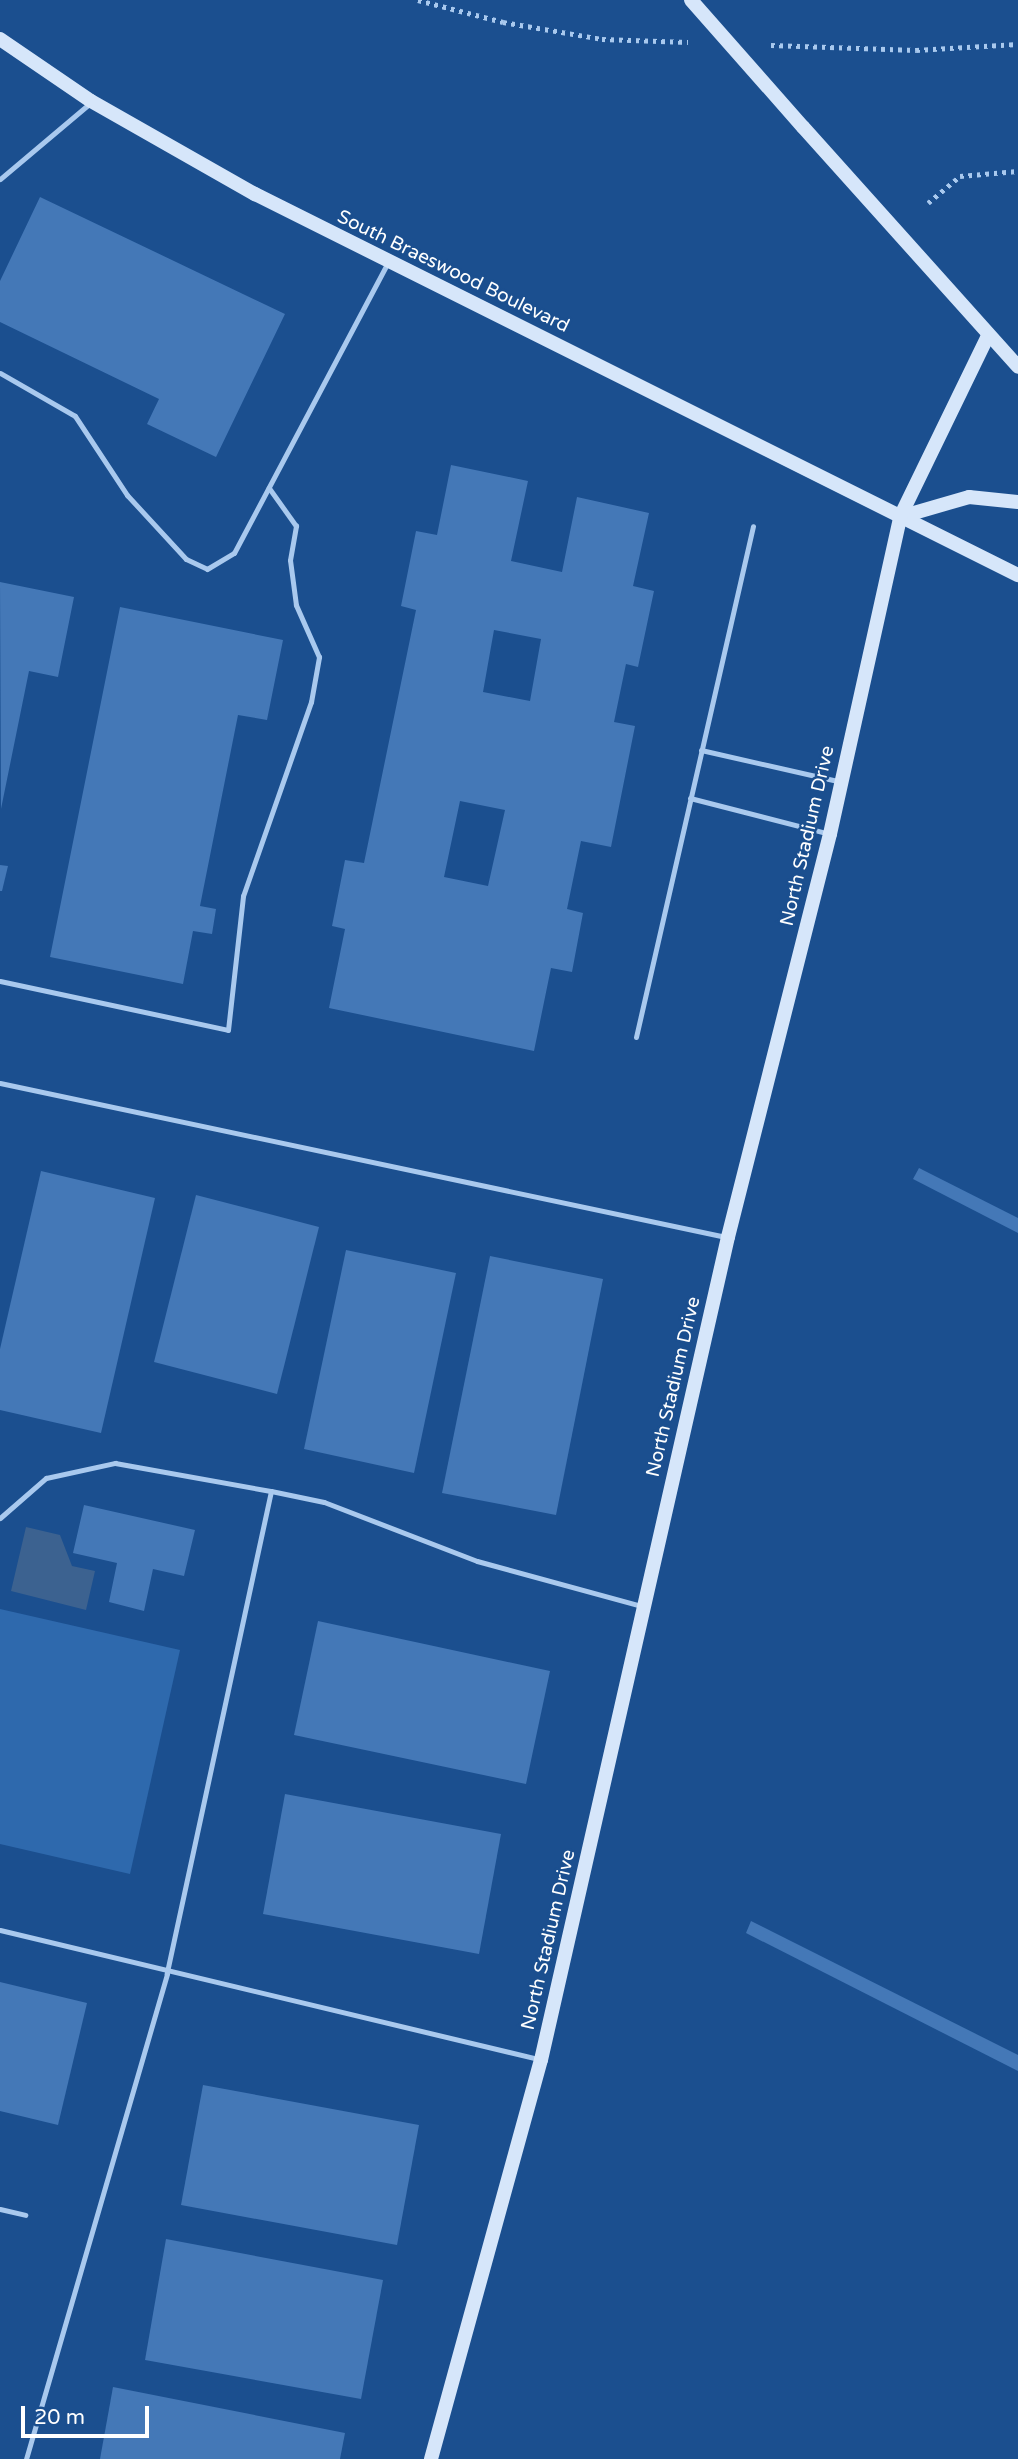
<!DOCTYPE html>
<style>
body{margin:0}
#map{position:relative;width:1018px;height:2459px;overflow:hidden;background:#1b4f8f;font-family:"Varela Round",sans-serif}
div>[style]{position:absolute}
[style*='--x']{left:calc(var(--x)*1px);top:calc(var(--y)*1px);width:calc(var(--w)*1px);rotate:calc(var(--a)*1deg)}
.green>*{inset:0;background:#2e69ad}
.water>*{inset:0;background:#3c6290}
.building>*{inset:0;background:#4478b7}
.path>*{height:4.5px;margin-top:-2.25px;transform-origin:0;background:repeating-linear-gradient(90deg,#a9c9ee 0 3.5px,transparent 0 8.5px)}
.lane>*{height:5px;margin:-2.5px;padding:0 2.5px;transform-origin:2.5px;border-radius:2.5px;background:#a9c9ee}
.secondary>*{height:14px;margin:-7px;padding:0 7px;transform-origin:7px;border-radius:7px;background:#d6e6fa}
.secondary-bridge>*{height:14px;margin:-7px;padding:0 7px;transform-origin:7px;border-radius:7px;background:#d6e6fa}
span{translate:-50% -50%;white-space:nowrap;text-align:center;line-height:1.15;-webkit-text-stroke:5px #1b4f8f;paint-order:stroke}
.street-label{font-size:19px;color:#fff}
.scale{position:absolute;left:21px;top:2406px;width:128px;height:32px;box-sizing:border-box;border:4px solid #fff;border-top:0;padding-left:9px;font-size:21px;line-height:24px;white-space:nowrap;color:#fff;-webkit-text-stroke:5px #1b4f8f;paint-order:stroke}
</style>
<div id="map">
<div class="green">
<i style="clip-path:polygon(0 1609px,180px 1650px,130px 1874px,0 1844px)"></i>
</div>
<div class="water">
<i style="clip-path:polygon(26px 1527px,60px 1535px,72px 1566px,95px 1571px,86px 1610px,11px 1591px)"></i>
</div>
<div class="building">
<i style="clip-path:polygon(40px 197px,285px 314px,216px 457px,147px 424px,159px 399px,0 322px,0 281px)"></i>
<i style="clip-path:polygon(evenodd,451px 465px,528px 481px,511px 561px,562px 572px,577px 497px,649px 513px,633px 586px,654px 591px,638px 667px,626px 664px,614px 722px,635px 726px,611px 847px,581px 841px,567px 909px,583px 913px,572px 972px,551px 968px,534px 1051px,329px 1008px,345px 929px,332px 926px,345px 860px,364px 863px,416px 610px,401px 606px,416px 531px,437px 535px,451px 465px,494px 630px,541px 639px,530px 701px,483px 692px,494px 630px,451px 465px,460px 801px,505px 810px,488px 886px,444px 877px,460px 801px)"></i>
<i style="clip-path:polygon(0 582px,74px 597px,58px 677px,29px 671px,1px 809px)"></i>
<i style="clip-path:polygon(120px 607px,283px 640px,267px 720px,238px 715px,200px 906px,216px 909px,212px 934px,193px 931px,183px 984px,50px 957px)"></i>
<i style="clip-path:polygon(0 865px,8px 866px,2px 891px,0 891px)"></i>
<i style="clip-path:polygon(919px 1168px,1018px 1218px,1018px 1233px,913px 1179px)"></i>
<i style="clip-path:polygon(41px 1171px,155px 1198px,101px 1433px,0 1410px,0 1349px)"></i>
<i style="clip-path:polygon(196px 1195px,319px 1227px,277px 1394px,154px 1362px)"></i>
<i style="clip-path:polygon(346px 1250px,456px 1273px,414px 1473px,304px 1449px)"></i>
<i style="clip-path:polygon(490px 1256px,603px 1279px,556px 1515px,442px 1493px)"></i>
<i style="clip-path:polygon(84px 1505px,195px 1530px,184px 1576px,153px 1569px,144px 1611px,109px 1602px,117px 1563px,73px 1553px)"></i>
<i style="clip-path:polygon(318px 1621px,550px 1671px,526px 1784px,294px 1735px)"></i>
<i style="clip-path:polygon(285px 1794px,501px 1834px,479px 1954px,263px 1914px)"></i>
<i style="clip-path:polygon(751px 1921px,1018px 2055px,1018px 2071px,746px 1933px)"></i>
<i style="clip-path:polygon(0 1982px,87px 2003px,58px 2125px,0 2111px)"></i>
<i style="clip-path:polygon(203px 2085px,419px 2125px,397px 2245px,181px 2205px)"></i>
<i style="clip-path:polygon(166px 2239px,383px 2280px,361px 2399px,145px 2360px)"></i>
<i style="clip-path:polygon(113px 2387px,345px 2433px,340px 2459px,100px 2459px)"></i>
</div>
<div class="path">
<i style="--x:418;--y:0;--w:88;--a:14.5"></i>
<i style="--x:503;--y:22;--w:100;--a:9.7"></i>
<i style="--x:602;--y:39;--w:86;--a:2"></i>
<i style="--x:771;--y:45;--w:145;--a:2"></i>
<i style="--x:916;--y:50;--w:102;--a:-3.4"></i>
<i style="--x:928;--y:203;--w:42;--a:-40.2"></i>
<i style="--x:960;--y:176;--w:58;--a:-4.9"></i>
</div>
<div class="lane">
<i style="--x:0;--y:179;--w:116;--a:-40.1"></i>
<i style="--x:0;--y:373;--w:86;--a:29.8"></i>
<i style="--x:75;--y:416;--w:95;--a:56.6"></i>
<i style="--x:127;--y:495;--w:87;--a:47.3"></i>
<i style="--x:186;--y:559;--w:23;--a:25"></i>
<i style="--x:207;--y:569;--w:31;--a:-31"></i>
<i style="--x:234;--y:553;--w:329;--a:-62.1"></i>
<i style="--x:701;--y:750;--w:140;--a:12.8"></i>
<i style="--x:690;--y:798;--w:145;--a:14.4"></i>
<i style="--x:0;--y:981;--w:233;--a:12.1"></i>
<i style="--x:228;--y:1030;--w:135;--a:-83.6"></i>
<i style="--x:243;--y:896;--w:206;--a:-70.7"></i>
<i style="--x:311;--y:702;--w:46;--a:-79.9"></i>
<i style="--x:319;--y:657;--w:57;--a:-113.9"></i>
<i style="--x:296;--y:605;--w:45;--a:-97.6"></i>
<i style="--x:290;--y:560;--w:35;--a:-80"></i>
<i style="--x:296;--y:526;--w:47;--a:-125.4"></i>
<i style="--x:636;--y:1037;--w:524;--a:-77.1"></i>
<i style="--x:0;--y:1083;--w:742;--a:11.98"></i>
<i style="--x:271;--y:1491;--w:54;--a:11.7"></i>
<i style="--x:324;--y:1502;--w:164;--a:21.1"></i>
<i style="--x:477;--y:1561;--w:171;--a:15.3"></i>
<i style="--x:0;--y:1518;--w:61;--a:-41"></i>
<i style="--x:46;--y:1478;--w:71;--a:-12.3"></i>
<i style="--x:115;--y:1463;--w:158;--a:10.2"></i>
<i style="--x:271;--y:1491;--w:494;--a:102.2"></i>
<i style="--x:167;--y:1974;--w:505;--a:106.21"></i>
<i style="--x:0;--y:1930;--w:553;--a:13.48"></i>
<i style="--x:0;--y:2209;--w:26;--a:13"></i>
</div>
<div class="secondary">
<i style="--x:0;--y:39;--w:110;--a:34.3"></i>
<i style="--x:91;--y:101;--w:189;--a:29.6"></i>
<i style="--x:255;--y:194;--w:853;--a:26.54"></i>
<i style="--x:803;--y:127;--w:322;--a:48.1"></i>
<i style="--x:900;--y:517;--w:72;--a:-16.2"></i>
<i style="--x:969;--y:497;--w:49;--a:5.8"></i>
<i style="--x:431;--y:2459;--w:414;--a:-74.6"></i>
<i style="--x:541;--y:2060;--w:844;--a:-77.2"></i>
<i style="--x:728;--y:1237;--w:416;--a:-75.8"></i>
<i style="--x:830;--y:834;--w:325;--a:-77.5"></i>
<i style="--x:900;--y:517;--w:201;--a:-64.1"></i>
</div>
<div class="secondary-bridge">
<i style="--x:691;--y:0;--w:169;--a:48.6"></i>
</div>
<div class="street-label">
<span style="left:453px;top:272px;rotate:26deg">South Braeswood Boulevard</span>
<span style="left:808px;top:836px;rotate:-77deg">North Stadium Drive</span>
<span style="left:674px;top:1387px;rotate:-77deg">North Stadium Drive</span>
<span style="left:549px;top:1940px;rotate:-77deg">North Stadium Drive</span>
</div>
<div class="scale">20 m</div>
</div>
